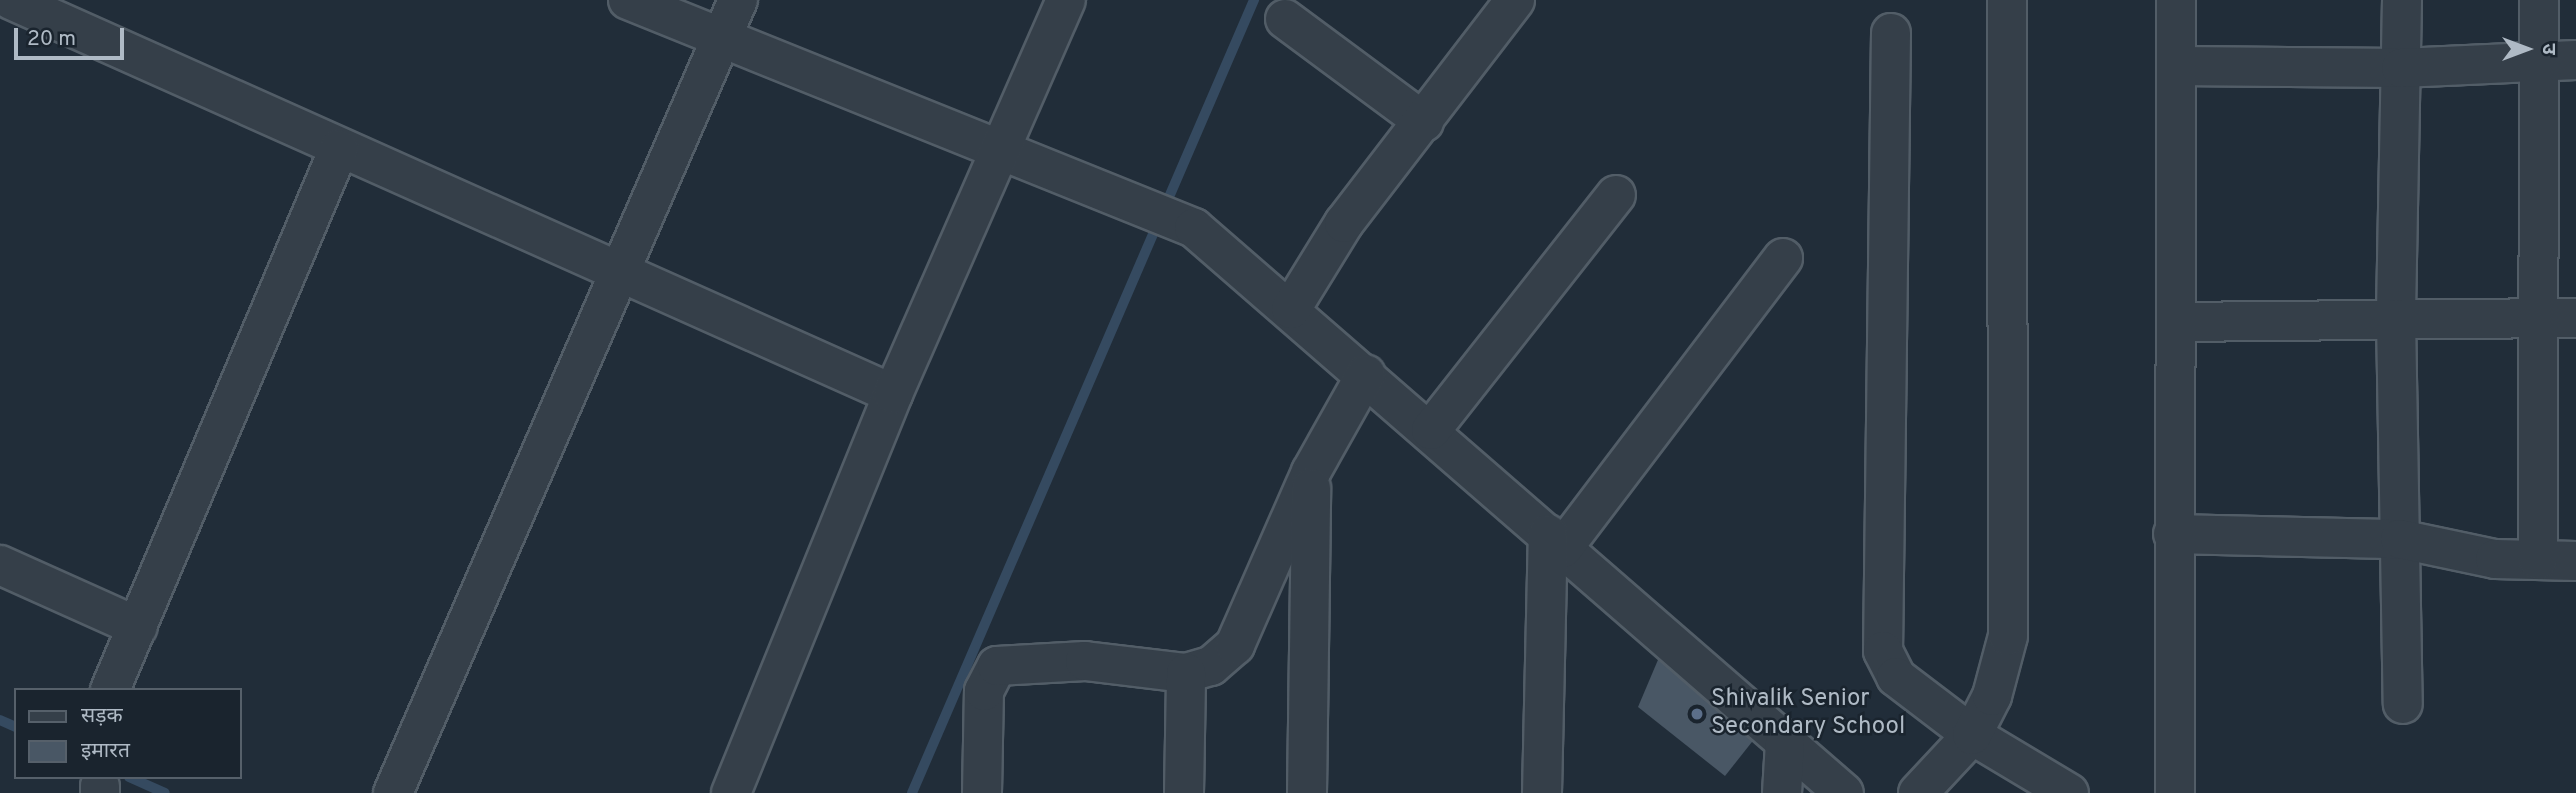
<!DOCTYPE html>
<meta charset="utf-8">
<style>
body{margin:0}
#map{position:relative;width:2576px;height:793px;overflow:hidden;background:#212d39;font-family:Overpass,"Noto Sans Devanagari",sans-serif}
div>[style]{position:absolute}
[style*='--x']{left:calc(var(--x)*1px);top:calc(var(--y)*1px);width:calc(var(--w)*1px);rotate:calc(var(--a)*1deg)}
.stream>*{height:10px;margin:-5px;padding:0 5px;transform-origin:5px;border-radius:5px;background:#354a60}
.building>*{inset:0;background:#495765}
.roads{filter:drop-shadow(2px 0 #525d67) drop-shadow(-2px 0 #525d67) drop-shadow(0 2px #525d67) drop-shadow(0 -2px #525d67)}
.minor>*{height:38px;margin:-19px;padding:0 19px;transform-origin:19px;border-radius:19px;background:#353f49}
.dots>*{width:19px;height:19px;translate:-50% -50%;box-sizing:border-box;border:4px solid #1a242e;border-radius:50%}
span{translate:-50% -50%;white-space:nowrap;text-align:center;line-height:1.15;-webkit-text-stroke:5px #1a242e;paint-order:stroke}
.poi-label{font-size:24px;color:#afbac5}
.left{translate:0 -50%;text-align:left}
.legend{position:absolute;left:14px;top:688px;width:228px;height:91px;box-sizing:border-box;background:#1a242e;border:2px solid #56606a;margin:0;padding:9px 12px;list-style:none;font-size:21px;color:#afbac5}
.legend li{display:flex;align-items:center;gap:14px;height:35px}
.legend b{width:35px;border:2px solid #56606a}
.north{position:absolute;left:2492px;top:14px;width:70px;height:70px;-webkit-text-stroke:5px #1a242e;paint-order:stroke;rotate:90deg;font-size:19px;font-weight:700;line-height:28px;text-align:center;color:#afbac5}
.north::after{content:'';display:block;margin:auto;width:24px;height:32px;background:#afbac5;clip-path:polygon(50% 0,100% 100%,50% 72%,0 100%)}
.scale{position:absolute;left:14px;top:28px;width:110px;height:32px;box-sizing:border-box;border:4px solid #afbac5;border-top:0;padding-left:9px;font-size:21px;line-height:24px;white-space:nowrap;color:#afbac5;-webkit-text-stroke:5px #1a242e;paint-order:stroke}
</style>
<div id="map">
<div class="stream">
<i style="--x:0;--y:720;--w:17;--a:24"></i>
<i style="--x:129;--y:777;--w:39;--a:24"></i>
<i style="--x:912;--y:793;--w:864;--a:-66.67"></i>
</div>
<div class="building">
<i style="clip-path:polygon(1663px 648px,1763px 728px,1725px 776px,1638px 707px)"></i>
</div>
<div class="roads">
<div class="minor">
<i style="--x:11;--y:0;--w:966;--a:24.07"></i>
<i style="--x:628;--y:0;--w:610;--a:21.94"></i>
<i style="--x:1194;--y:228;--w:861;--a:41"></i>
<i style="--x:2402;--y:0;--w:319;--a:91.1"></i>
<i style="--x:2396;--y:319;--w:385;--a:89"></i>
<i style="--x:1285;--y:19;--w:173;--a:36.5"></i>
<i style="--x:1891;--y:33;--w:618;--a:90.74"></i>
<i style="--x:1883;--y:651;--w:29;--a:63"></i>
<i style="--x:1896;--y:677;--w:96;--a:37.3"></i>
<i style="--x:1972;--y:735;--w:113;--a:30.9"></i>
<i style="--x:2177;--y:66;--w:224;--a:0.5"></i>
<i style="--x:2401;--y:68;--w:175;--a:-2.6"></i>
<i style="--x:1291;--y:309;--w:101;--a:-58.4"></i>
<i style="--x:1344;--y:223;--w:281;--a:-52.5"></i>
<i style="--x:2177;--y:322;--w:399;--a:-0.6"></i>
<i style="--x:1431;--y:430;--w:299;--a:-51.8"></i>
<i style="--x:2173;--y:534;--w:227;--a:1.3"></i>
<i style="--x:2400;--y:539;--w:97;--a:11.9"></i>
<i style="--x:2495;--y:559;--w:81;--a:1.4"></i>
<i style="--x:1563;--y:548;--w:364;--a:-52.8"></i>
<i style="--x:2538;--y:560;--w:560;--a:-89.9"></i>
<i style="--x:0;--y:565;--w:151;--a:24.2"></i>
<i style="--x:110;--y:690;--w:587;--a:-67.06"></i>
<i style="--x:100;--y:793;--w:7;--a:-90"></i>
<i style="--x:393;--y:793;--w:865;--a:-66.49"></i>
<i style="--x:731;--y:793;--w:431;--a:-67.9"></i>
<i style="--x:893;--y:394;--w:430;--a:-66.3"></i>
<i style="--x:982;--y:793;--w:102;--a:-88.9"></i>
<i style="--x:984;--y:691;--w:28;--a:-63"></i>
<i style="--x:997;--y:666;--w:88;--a:-3.3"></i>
<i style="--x:1085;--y:661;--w:102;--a:6.8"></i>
<i style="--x:1186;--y:673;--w:26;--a:-16"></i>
<i style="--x:1211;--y:666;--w:32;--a:-41"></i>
<i style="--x:1235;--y:645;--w:189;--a:-66.3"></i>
<i style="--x:1311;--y:472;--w:112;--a:-60.7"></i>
<i style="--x:1184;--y:793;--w:120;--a:-89"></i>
<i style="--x:1307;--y:793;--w:305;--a:-89.2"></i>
<i style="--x:1542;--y:793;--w:259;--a:-88.7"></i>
<i style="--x:1782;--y:793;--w:51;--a:-86.6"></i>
<i style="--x:1918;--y:793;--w:79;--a:-47"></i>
<i style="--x:1972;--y:735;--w:44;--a:-62.9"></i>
<i style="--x:1992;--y:696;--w:62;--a:-75.1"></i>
<i style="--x:2008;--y:636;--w:636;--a:-90.09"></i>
<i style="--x:2175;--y:793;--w:793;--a:-89.93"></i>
</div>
</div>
<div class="dots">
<i style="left:1697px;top:714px;background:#5c6f8a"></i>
</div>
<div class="poi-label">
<span class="left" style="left:1711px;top:714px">Shivalik Senior<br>Secondary School</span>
</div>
<ul class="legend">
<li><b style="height:9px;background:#353f49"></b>सड़क</li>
<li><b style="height:19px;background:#495765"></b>इमारत</li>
</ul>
<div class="north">उ</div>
<div class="scale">20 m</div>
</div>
